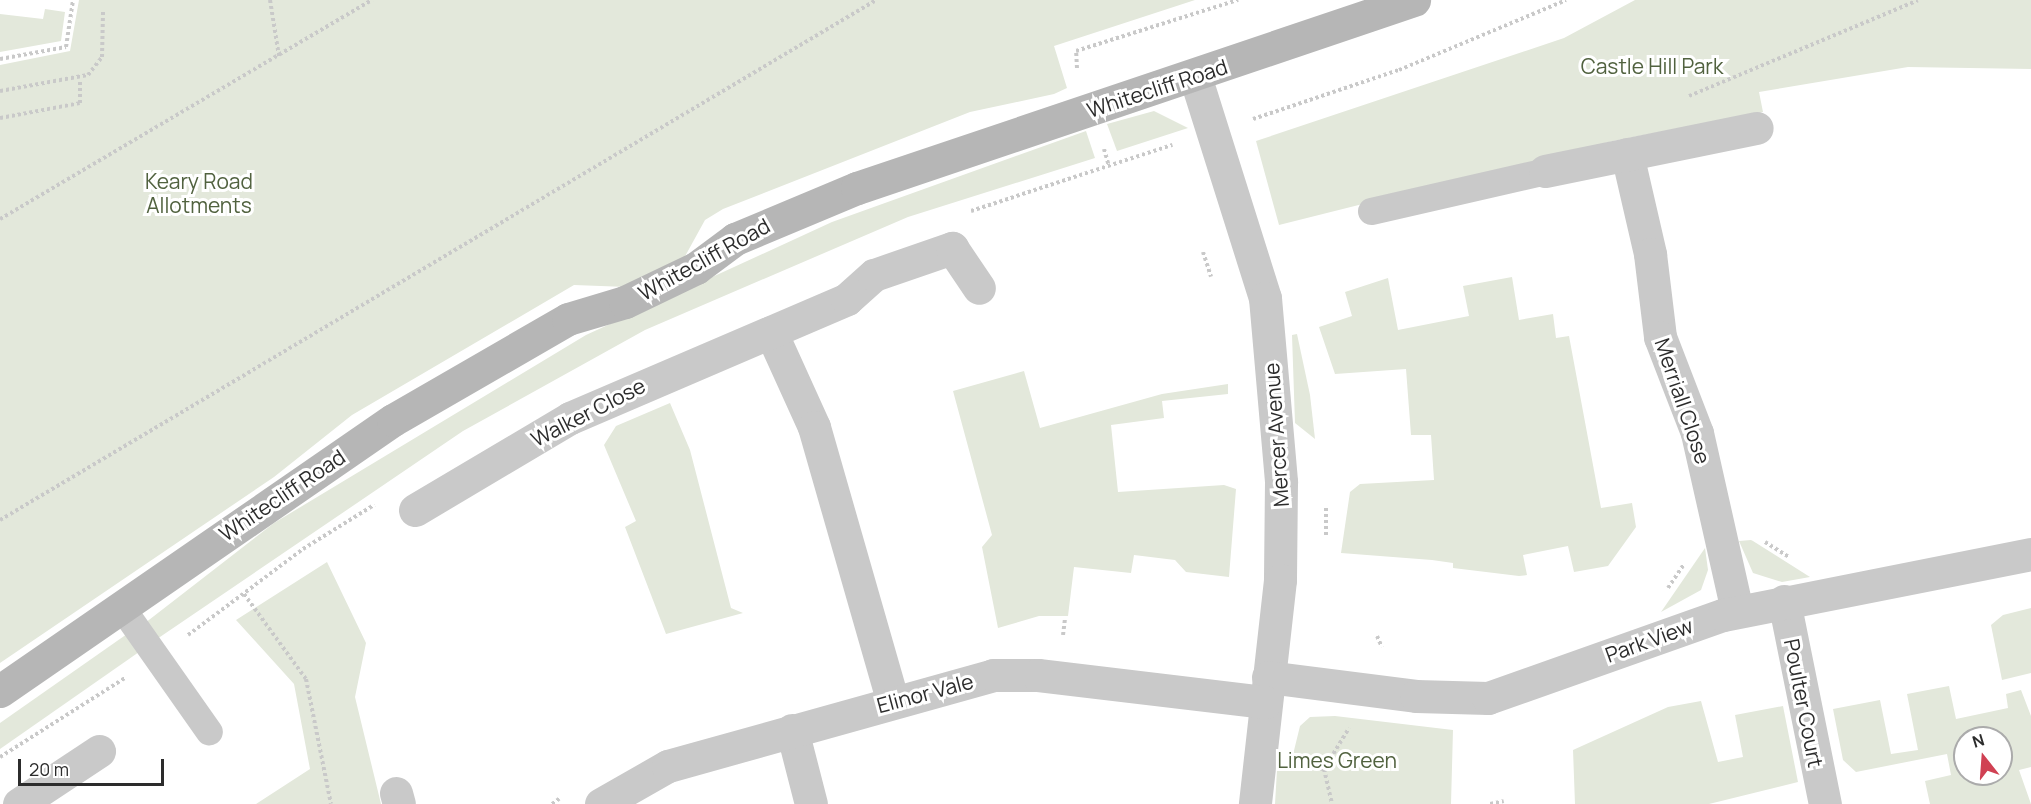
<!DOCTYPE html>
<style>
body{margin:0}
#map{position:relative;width:2031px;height:804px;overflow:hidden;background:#fff;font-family:Manrope,sans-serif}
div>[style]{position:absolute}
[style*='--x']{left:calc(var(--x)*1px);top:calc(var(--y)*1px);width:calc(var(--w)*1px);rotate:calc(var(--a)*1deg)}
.green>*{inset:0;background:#e3e8db}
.path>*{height:4px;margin-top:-2px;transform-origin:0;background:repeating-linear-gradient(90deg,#c9c9c9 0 3px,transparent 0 6px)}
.lane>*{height:27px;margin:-13.5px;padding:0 13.5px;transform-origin:13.5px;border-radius:13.5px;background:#c9c9c9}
.street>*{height:33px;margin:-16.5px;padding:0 16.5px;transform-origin:16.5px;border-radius:16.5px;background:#c9c9c9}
.secondary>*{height:33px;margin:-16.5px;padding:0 16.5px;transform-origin:16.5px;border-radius:16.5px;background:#b6b6b6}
span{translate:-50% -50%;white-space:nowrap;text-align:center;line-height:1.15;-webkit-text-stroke:6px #fff;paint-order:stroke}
.park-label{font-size:21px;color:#51623f}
.street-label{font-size:21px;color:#2c2c2c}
.north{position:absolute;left:1953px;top:726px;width:60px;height:60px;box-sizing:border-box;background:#fff;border:2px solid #ababab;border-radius:50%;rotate:343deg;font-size:16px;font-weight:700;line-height:24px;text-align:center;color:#2c2c2c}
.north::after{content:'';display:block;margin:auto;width:21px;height:27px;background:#d04153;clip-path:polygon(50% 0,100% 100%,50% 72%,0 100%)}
.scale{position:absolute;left:18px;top:759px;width:146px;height:27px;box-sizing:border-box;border:3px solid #2c2c2c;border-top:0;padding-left:8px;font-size:18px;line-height:21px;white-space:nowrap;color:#2c2c2c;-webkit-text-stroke:4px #fff;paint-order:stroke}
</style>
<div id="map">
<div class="green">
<i style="clip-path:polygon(79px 0,1195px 0,1054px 46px,1067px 88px,1054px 94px,970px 112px,723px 209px,705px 220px,683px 260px,627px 287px,574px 285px,352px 415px,274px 477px,0 663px,0 65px,70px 51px)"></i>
<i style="clip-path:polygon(1635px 0,2031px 0,2031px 69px,1908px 67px,1759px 92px,1763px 112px,1613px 141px,1279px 225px,1256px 141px,1564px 38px)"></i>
<i style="clip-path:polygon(45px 9px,65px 12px,61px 41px,0 52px,0 14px,43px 19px)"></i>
<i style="clip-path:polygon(1154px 111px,1188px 128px,1117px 151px,1107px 124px)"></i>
<i style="clip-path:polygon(1086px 131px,1095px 158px,908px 217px,645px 330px,463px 431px,157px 639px,145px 623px,274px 523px,586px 335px,832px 222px)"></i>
<i style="clip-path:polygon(1512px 277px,1519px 320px,1553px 314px,1556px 338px,1569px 336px,1601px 508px,1632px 503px,1636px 527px,1608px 566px,1574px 572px,1568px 546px,1523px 555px,1527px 575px,1519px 576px,1453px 568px,1453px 563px,1432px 560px,1341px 553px,1350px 492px,1360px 484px,1434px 480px,1431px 435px,1411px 435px,1406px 369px,1335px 374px,1319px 327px,1352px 316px,1345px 292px,1388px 278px,1398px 330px,1469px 316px,1463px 286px)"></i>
<i style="clip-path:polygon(1297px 334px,1310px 395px,1315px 439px,1295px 423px,1292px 335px)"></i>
<i style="clip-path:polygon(1024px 371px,1040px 428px,1162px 394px,1228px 384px,1228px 394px,1162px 401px,1164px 418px,1111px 425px,1118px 492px,1224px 485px,1236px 489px,1229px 577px,1186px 572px,1175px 560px,1134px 555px,1131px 573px,1074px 567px,1068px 616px,1039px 616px,998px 628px,982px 547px,992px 535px,953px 391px)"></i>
<i style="clip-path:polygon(670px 403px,690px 450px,731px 608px,743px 613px,666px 634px,625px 527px,636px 521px,604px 445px,616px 426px)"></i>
<i style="clip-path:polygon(1751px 540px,1753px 541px,1810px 577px,1782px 582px,1753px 573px,1739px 541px)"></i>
<i style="clip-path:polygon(1705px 548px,1708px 570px,1701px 590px,1661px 612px)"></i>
<i style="clip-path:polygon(327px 562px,366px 643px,355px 697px,381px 804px,256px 804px,310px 769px,294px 684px,236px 620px)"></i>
<i style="clip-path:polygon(2031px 608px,2031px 673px,2002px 680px,1991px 625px,2003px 615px)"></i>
<i style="clip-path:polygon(127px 634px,139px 652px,0 749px,0 723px)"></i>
<i style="clip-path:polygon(evenodd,1949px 686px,1956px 719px,2008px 708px,2006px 694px,2021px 690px,2031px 716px,2031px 767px,2019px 770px,2031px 804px,1930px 804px,1925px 781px,1951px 775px,1947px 754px,1856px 772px,1843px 760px,1833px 709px,1880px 700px,1891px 754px,1918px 750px,1907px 694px,1949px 686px,1965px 738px,2001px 738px,2001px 774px,1965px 774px,1965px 738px)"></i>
<i style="clip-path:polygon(1701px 701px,1718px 762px,1743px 757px,1735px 715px,1783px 706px,1798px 782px,1709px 804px,1575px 804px,1573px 750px,1668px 707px)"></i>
<i style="clip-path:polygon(1335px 716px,1453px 730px,1451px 804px,1275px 804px,1277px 770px,1289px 771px,1300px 726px,1310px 717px)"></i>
</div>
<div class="path">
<i style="--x:270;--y:0;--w:57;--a:80.9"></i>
<i style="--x:0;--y:59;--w:67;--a:-10.3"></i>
<i style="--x:66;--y:47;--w:48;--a:-81.5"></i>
<i style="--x:1077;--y:68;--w:17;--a:-93"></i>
<i style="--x:1076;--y:51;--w:170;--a:-17.5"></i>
<i style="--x:0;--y:91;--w:89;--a:-10.3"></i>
<i style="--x:88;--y:75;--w:23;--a:-52"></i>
<i style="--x:102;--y:57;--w:45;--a:-88.7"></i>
<i style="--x:1689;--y:96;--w:248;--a:-22.7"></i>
<i style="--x:0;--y:118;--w:81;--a:-10.6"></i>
<i style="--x:80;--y:103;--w:24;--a:-90"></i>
<i style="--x:1253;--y:119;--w:154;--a:-18.6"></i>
<i style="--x:1399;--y:70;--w:181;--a:-22.7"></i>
<i style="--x:1104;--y:149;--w:18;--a:74"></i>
<i style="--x:971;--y:211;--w:212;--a:-18.2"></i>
<i style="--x:0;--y:219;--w:432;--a:-30.5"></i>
<i style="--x:1203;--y:252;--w:26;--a:72"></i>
<i style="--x:0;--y:520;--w:1019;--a:-30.69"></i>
<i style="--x:1326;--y:535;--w:29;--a:-90"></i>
<i style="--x:1765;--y:542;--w:28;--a:32"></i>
<i style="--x:1668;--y:588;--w:29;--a:-56"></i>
<i style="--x:244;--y:594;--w:105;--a:53.9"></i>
<i style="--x:306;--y:679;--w:127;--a:78.7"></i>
<i style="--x:188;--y:635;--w:144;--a:-36.8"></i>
<i style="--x:303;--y:549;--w:84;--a:-31.8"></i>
<i style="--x:1063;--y:635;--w:17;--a:-83"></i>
<i style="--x:1377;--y:636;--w:12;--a:66"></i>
<i style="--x:0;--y:757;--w:148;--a:-32.3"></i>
<i style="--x:1302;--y:766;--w:22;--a:8"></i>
<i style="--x:1324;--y:769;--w:48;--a:-58.6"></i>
<i style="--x:1324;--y:769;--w:36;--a:77"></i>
<i style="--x:552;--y:804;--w:9;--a:-36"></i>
<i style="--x:1490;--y:804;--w:14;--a:-12"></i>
</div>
<div class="lane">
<i style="--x:1371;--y:211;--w:179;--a:-12.9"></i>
<i style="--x:122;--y:608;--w:151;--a:54.9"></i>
</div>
<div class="street">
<i style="--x:1195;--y:76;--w:233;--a:72.5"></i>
<i style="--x:1265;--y:298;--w:185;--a:85"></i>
<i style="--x:1281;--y:482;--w:98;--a:90.6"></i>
<i style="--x:1280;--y:580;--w:225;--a:96.4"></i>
<i style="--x:1627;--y:154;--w:103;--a:77"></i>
<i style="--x:1650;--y:254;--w:84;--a:83.1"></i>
<i style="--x:1660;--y:337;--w:103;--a:68.9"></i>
<i style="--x:1697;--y:433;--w:182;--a:77.3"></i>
<i style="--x:1545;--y:171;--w:216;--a:-11.5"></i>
<i style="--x:771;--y:332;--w:104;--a:65.6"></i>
<i style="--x:814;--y:427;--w:286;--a:74"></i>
<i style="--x:415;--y:510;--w:180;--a:-30.7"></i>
<i style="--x:570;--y:418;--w:301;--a:-23.2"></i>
<i style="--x:847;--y:299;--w:36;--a:-42"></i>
<i style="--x:874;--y:275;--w:83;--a:-19.1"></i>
<i style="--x:952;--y:248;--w:48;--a:56"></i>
<i style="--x:1784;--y:601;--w:207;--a:78.6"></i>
<i style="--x:1268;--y:677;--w:149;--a:7.3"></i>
<i style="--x:1416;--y:696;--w:72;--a:1.6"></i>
<i style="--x:1488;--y:698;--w:249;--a:-19.5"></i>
<i style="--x:1723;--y:615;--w:314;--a:-11.2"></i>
<i style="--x:792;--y:730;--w:76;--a:75.6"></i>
<i style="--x:396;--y:793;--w:11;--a:75"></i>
<i style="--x:19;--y:804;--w:96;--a:-33.5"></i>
<i style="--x:601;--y:804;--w:77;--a:-29.6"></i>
<i style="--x:668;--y:766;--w:337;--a:-15.6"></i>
<i style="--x:993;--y:675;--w:45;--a:0"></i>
<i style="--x:1038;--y:675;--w:229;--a:6.8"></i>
</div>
<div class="secondary">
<i style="--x:0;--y:691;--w:477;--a:-34.6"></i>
<i style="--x:393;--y:420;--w:202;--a:-30"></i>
<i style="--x:568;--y:319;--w:59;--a:-16.6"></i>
<i style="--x:625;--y:302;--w:79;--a:-25.6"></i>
<i style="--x:696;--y:268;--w:49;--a:-36.6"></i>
<i style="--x:735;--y:239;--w:132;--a:-22.7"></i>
<i style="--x:857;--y:188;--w:588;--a:-18.65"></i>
</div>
<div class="park-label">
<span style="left:1652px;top:66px">Castle Hill Park</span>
<span style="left:199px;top:193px">Keary Road<br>Allotments</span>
<span style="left:1337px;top:760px">Limes Green</span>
</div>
<div class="street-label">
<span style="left:1157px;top:88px;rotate:-18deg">Whitecliff Road</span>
<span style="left:704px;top:259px;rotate:-29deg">Whitecliff Road</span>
<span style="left:1683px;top:401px;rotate:71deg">Merriall Close</span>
<span style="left:588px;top:412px;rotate:-27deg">Walker Close</span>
<span style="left:1276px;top:435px;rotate:-94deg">Mercer Avenue</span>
<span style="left:282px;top:495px;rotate:-34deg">Whitecliff Road</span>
<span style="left:1649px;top:640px;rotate:-20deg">Park View</span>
<span style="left:925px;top:693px;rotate:-15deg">Elinor Vale</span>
<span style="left:1804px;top:703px;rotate:79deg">Poulter Court</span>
</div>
<div class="north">N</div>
<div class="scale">20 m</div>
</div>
